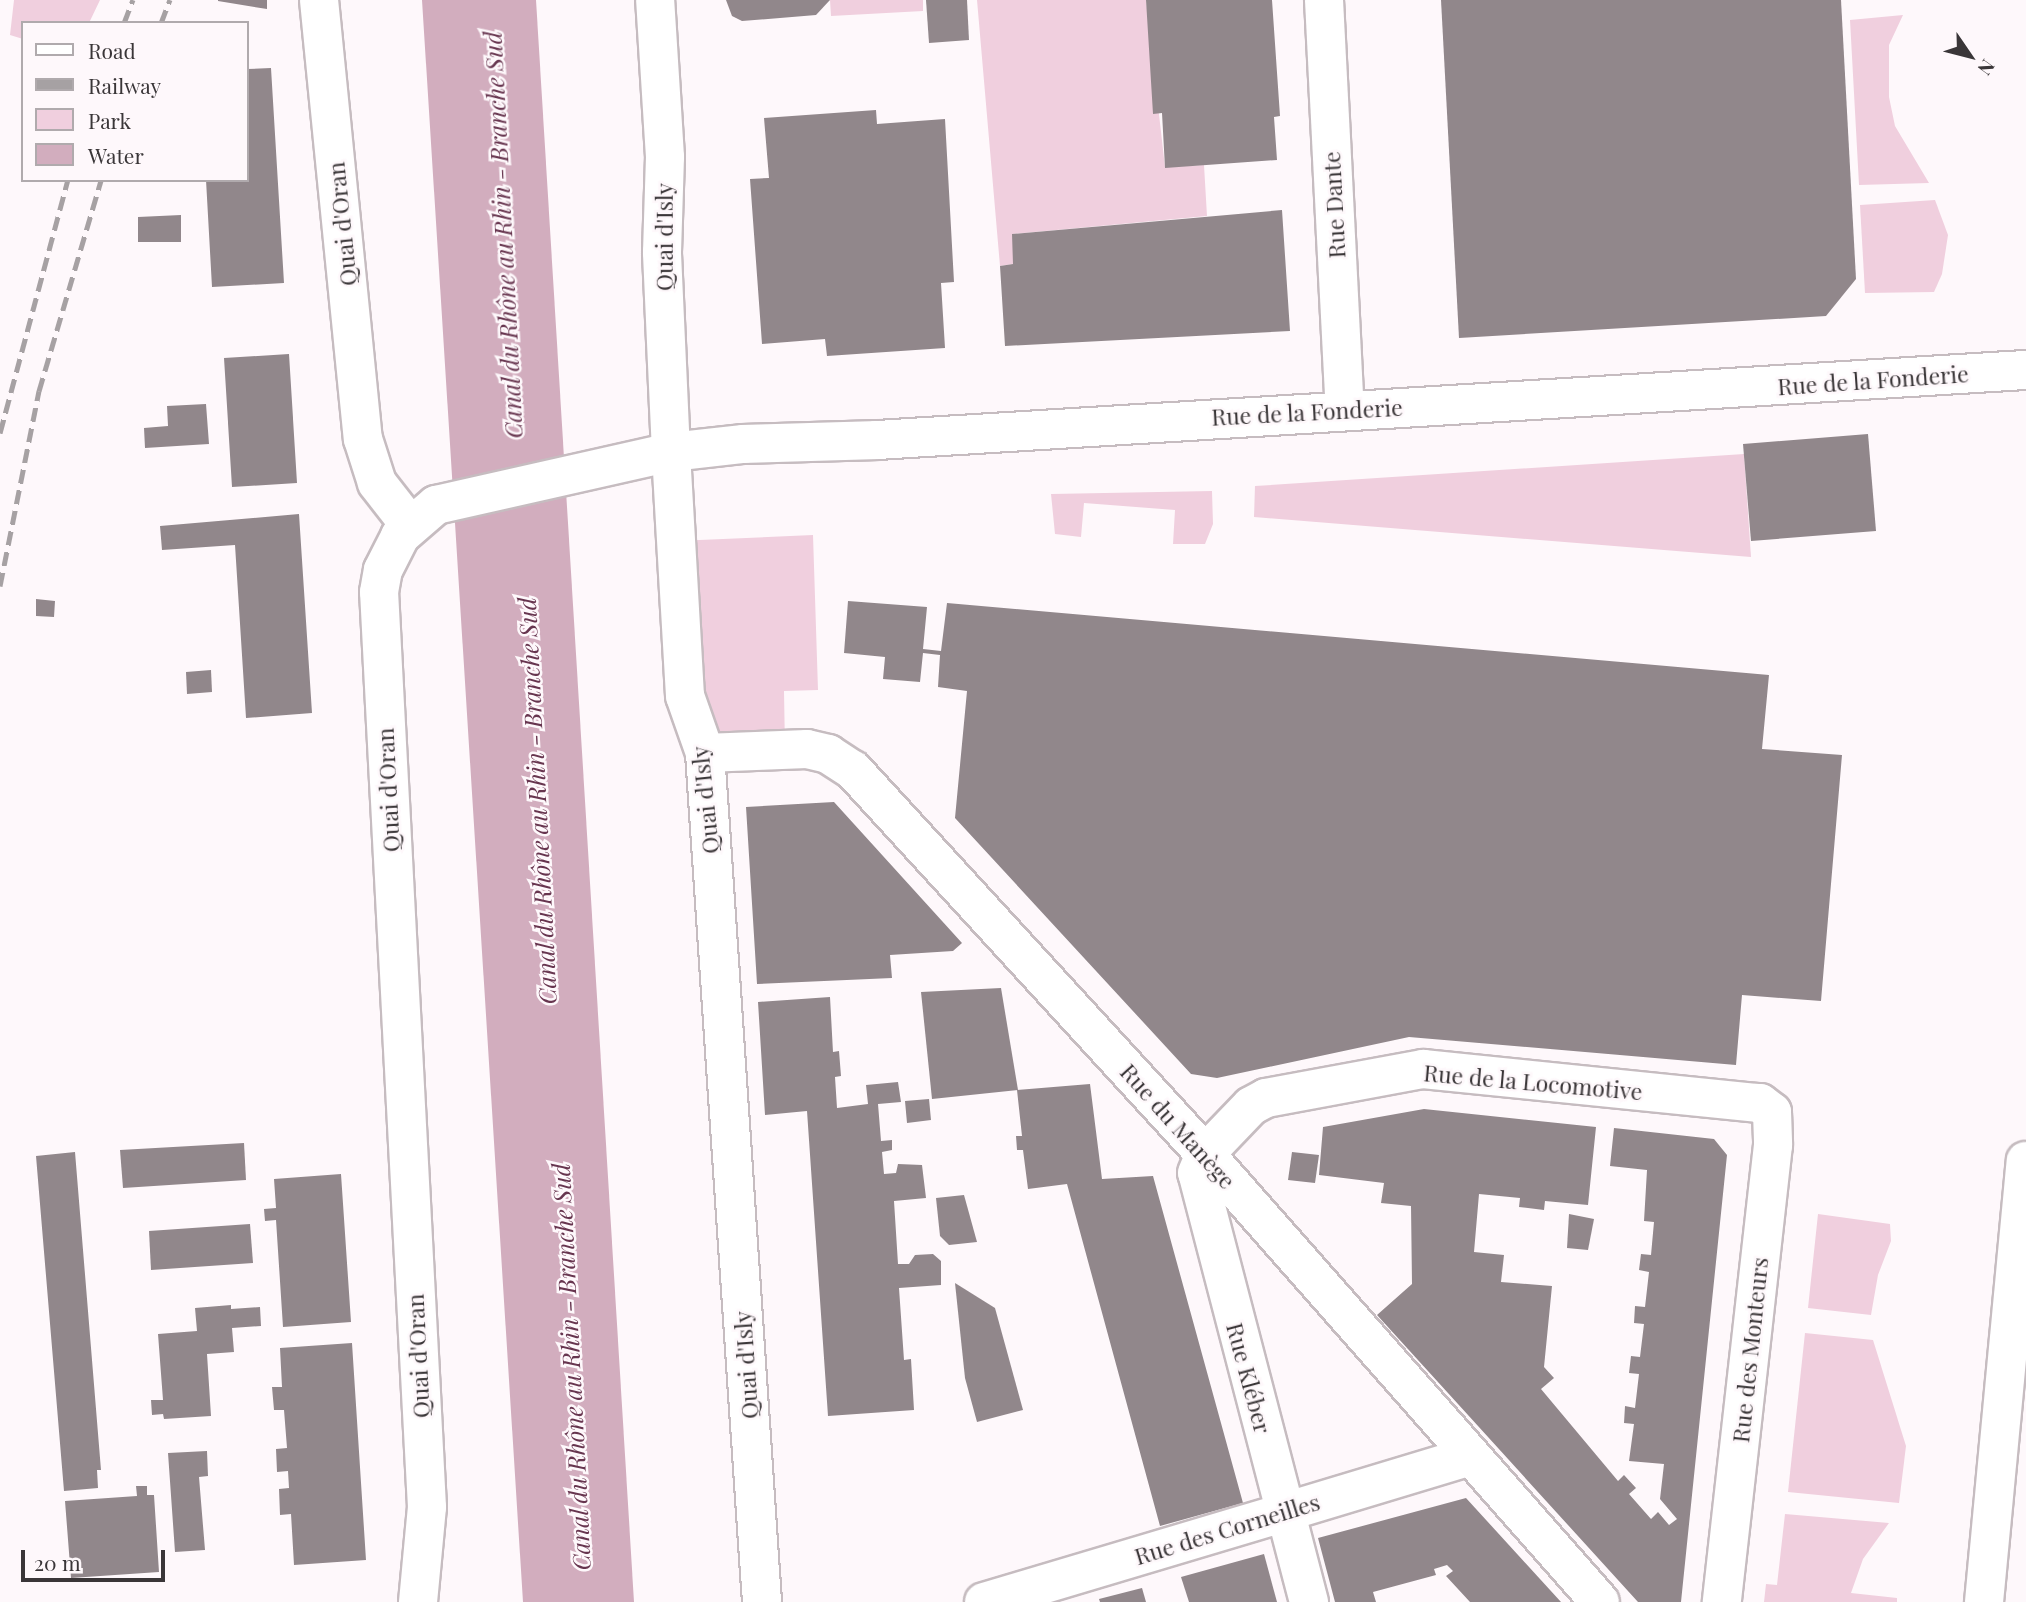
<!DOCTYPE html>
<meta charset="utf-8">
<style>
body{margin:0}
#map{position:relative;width:2026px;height:1602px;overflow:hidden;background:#fef8fb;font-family:"Playfair Display",serif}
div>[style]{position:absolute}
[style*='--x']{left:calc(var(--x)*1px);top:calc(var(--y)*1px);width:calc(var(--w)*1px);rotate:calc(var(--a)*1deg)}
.green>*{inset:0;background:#f0cfde}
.water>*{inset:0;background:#d2adbe}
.building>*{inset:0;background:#91878b}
.roads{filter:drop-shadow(2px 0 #c6bcc0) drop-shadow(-2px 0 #c6bcc0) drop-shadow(0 2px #c6bcc0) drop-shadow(0 -2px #c6bcc0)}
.pedestrian>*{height:38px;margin:-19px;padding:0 19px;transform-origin:19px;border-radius:19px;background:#fff}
.minor>*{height:38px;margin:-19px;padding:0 19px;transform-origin:19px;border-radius:19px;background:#fff}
.tertiary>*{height:38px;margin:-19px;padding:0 19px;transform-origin:19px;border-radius:19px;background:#fff}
.rail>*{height:5px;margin-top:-2.5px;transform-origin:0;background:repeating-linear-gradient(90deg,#a6a1a3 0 14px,transparent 0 21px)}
span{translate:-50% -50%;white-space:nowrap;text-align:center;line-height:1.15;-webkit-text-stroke:5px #fef8fb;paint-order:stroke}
.street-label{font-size:23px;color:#3a3638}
.water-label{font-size:24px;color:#67354f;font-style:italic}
.legend{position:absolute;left:21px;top:21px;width:228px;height:161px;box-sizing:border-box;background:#fef8fb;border:2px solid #b0aaad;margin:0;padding:9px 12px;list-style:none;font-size:21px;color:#3a3638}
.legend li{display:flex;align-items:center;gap:14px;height:35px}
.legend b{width:35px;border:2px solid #b0aaad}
.north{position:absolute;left:1935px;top:21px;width:70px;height:70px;-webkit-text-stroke:5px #fef8fb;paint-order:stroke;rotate:125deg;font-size:19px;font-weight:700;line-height:28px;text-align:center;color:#3a3638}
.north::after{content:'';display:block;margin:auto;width:24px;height:32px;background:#3a3638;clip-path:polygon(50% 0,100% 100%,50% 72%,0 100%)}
.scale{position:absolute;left:21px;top:1550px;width:144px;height:32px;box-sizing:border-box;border:4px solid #3a3638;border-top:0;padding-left:9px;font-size:21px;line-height:24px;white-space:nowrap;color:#3a3638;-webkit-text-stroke:5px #fef8fb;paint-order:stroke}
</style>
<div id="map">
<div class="green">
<i style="clip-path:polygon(14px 0,100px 0,89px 23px,23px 23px,23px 39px,10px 35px)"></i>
<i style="clip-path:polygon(830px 0,923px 0,923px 11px,831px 16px)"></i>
<i style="clip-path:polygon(977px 0,1146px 0,1165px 167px,1204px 165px,1207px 216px,1013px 234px,1013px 264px,1000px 266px)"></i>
<i style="clip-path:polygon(1903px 15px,1889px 45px,1889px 97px,1895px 126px,1929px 183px,1859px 185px,1850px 20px)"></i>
<i style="clip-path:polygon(1935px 200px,1948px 235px,1942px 274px,1934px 292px,1865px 293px,1860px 205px)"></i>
<i style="clip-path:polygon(1744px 454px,1751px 557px,1254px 517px,1255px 486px)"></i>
<i style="clip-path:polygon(1212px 491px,1213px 524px,1205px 544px,1173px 544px,1175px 510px,1084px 503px,1081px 537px,1055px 534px,1051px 494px)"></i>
<i style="clip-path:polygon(813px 535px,818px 690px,784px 691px,785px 749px,705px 753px,676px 541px)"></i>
<i style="clip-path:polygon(1818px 1214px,1890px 1224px,1891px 1241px,1878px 1275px,1871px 1315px,1808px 1308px)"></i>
<i style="clip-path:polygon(1805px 1333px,1873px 1340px,1906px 1446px,1899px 1503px,1788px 1492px)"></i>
<i style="clip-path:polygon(1785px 1514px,1889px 1523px,1863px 1559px,1851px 1593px,1897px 1598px,1897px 1602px,1764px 1602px,1766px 1584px,1777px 1585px)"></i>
</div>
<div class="water">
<i style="clip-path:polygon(422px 0,536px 0,634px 1602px,523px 1602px)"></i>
</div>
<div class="building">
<i style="clip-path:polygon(218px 0,267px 0,267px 9px,218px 1px)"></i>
<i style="clip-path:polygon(726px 0,830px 0,816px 15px,742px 21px,732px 16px)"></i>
<i style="clip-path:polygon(926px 0,967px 0,969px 40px,929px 43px)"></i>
<i style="clip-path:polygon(1146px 0,1272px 0,1280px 116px,1274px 117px,1277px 160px,1165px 168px,1162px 113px,1153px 114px)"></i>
<i style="clip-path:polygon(1441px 0,1841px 0,1856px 279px,1826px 316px,1459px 338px)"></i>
<i style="clip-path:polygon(271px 68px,284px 283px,212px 287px,206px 180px,247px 180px,247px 69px)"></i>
<i style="clip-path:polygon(876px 110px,877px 124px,945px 119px,954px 282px,941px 283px,945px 348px,827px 356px,825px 339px,762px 344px,750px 179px,769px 178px,764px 118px)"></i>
<i style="clip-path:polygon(1282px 210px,1290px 331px,1005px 346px,1000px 266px,1013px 264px,1012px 234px)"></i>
<i style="clip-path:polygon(181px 215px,181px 242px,138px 242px,138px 217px)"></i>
<i style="clip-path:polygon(289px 354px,297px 483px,232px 487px,224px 358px)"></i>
<i style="clip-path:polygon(206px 404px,209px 444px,145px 448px,144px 428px,168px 426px,167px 406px)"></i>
<i style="clip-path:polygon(1868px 434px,1876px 531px,1751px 541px,1743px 444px)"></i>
<i style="clip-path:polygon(299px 514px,312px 713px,246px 718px,235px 545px,162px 550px,160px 526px)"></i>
<i style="clip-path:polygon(36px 599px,55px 601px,54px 617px,36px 616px)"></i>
<i style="clip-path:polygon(848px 601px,927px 607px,923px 649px,941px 651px,947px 603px,1769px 675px,1762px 749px,1842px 755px,1821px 1001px,1742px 995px,1736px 1065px,1409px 1037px,1217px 1078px,1191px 1074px,955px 818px,967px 691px,938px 687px,940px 655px,923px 653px,920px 682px,883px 679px,885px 657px,844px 653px)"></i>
<i style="clip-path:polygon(211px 670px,212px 692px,187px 694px,186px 672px)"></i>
<i style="clip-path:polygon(834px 802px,962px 943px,953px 951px,890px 955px,892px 978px,757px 984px,746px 807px)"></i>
<i style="clip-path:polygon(1001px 988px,1018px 1090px,932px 1099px,921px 992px)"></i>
<i style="clip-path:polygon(830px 997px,833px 1052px,839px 1051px,841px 1076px,835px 1077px,837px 1108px,868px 1104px,866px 1085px,898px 1082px,901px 1102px,878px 1104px,881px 1141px,892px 1140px,892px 1150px,882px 1152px,884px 1174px,896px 1173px,898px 1164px,922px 1165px,926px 1198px,894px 1201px,898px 1264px,909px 1264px,915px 1255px,933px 1254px,941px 1261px,941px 1285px,899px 1288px,904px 1360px,911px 1359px,914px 1410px,828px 1416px,807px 1111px,765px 1115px,758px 1002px)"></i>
<i style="clip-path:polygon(1090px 1084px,1102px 1179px,1153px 1176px,1243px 1503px,1160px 1526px,1067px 1184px,1028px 1189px,1023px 1150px,1017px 1150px,1016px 1136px,1022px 1136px,1017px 1090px)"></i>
<i style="clip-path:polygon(929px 1099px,931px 1120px,907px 1123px,905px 1101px)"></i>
<i style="clip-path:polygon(1424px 1109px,1596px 1127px,1588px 1205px,1545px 1201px,1544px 1210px,1519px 1207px,1520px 1198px,1479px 1194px,1474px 1252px,1504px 1255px,1501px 1282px,1552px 1286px,1544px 1367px,1554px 1378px,1541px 1389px,1618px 1481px,1624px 1475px,1636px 1488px,1629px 1494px,1651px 1519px,1658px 1512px,1669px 1525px,1677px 1519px,1660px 1499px,1664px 1464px,1629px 1461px,1634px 1424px,1624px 1423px,1625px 1406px,1635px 1408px,1639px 1374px,1629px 1373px,1631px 1356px,1640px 1357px,1644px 1324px,1634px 1323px,1635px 1306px,1645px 1307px,1649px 1272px,1639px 1270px,1641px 1254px,1651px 1255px,1654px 1222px,1644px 1221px,1647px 1170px,1610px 1166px,1614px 1128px,1714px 1139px,1727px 1155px,1681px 1602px,1638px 1602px,1377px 1315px,1412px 1284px,1411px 1206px,1381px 1203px,1384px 1183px,1319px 1175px,1323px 1127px)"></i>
<i style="clip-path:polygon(244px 1143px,246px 1180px,123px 1188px,120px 1150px)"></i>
<i style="clip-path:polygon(75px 1152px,101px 1470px,97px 1470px,98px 1488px,64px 1491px,36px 1156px)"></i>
<i style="clip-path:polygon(1292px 1152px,1319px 1155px,1315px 1183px,1288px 1180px)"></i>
<i style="clip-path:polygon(341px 1174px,351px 1322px,283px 1327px,276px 1220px,265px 1221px,264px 1209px,276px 1208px,274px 1179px)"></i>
<i style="clip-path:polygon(964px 1195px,977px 1242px,949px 1245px,940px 1236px,936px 1198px)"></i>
<i style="clip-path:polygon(1569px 1214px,1594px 1219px,1588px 1250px,1567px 1248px)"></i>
<i style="clip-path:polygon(250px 1224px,253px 1263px,151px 1270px,149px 1231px)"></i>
<i style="clip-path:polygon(955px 1283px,995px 1308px,1023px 1410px,977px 1422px,965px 1378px)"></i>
<i style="clip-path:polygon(231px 1305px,231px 1309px,260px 1307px,261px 1326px,232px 1328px,234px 1352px,207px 1354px,211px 1416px,164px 1419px,163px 1414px,152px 1415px,151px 1400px,163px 1400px,158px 1334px,197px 1331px,195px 1308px)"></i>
<i style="clip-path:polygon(352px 1343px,366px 1560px,294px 1565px,291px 1514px,280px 1515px,279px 1489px,289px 1488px,288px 1471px,277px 1472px,276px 1449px,287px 1448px,284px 1410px,274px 1410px,272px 1387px,282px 1387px,280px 1348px)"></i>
<i style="clip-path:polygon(207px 1451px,208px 1476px,199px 1477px,205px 1550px,175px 1552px,168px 1453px)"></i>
<i style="clip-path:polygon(136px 1486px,147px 1486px,147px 1495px,154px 1495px,159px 1572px,71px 1578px,65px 1501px,137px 1496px)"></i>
<i style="clip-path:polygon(1466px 1498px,1561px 1602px,1470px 1602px,1446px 1576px,1453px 1571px,1447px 1565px,1434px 1569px,1436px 1575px,1373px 1592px,1376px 1602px,1335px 1602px,1318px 1538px)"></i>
<i style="clip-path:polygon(1264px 1554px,1277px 1602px,1189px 1602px,1181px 1577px)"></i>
<i style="clip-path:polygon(1142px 1588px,1146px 1602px,1100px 1602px,1099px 1599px)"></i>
</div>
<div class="roads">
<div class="pedestrian">
<i style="--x:1285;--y:1512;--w:193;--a:-16.8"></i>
</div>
<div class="minor">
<i style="--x:319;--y:0;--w:441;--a:84.3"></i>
<i style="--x:363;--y:439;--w:46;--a:72.3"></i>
<i style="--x:377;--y:483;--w:52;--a:52"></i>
<i style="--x:1324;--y:0;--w:411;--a:87.1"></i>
<i style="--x:705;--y:753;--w:102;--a:-2.2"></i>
<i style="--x:807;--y:749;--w:22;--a:13"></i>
<i style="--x:828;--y:754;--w:30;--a:33"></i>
<i style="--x:853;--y:770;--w:521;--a:47.49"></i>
<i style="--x:1205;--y:1154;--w:597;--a:48.6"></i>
<i style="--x:762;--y:1602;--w:851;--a:-93.84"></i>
<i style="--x:705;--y:753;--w:60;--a:-109.3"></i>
<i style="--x:685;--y:696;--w:244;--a:-93.3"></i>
<i style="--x:671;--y:452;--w:73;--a:-6.3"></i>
<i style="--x:744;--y:444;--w:133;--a:-1.7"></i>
<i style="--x:877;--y:440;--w:1151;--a:-3.49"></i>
<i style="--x:984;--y:1602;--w:314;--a:-16.6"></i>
<i style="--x:1309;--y:1602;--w:443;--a:-104.6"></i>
<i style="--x:1197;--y:1173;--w:21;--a:-67"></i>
<i style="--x:1205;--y:1154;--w:66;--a:-46.2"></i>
<i style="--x:1251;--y:1106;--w:17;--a:-28"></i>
<i style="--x:1266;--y:1098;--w:160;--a:-10.5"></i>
<i style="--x:1423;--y:1069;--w:339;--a:5.8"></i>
<i style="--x:1760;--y:1103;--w:15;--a:37"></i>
<i style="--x:1772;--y:1112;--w:33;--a:88"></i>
<i style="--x:1773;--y:1145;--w:460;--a:96.4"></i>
<i style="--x:1984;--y:1602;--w:443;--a:-84.6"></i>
</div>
<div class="tertiary">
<i style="--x:418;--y:1602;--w:95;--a:-84.6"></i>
<i style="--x:427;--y:1507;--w:916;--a:-93"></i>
<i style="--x:379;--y:592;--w:22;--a:-80"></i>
<i style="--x:383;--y:570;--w:38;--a:-63"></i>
<i style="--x:400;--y:536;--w:48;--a:-40.7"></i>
<i style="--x:436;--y:505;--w:241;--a:-12.7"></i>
<i style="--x:671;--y:452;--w:200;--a:-92.6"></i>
<i style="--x:662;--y:252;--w:95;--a:-88.2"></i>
<i style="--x:665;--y:157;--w:157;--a:-93.6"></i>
</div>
</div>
<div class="rail">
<i style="--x:124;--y:23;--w:25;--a:-69"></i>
<i style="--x:161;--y:23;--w:25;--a:-69"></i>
<i style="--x:0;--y:433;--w:262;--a:-75"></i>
<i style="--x:0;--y:586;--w:199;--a:-78.7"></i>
<i style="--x:39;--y:391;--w:220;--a:-73.6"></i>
</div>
<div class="street-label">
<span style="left:1334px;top:205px;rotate:-93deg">Rue Dante</span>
<span style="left:342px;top:224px;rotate:-96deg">Quai d'Oran</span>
<span style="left:664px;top:237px;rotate:-90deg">Quai d'Isly</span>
<span style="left:1873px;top:380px;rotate:-4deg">Rue de la Fonderie</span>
<span style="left:1307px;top:412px;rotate:-3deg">Rue de la Fonderie</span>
<span style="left:388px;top:790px;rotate:-93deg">Quai d'Oran</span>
<span style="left:705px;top:800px;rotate:-96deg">Quai d'Isly</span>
<span style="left:1533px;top:1082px;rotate:5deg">Rue de la Locomotive</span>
<span style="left:1178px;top:1126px;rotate:48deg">Rue du Manège</span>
<span style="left:1750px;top:1350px;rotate:-84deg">Rue des Monteurs</span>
<span style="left:418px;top:1356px;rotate:-93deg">Quai d'Oran</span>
<span style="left:746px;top:1365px;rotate:-94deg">Quai d'Isly</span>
<span style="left:1249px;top:1378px;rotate:75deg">Rue Kléber</span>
<span style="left:1227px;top:1529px;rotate:-17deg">Rue des Corneilles</span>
</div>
<div class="water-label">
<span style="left:503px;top:235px;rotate:-93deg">Canal du Rhône au Rhin - Branche Sud</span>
<span style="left:537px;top:801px;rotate:-93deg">Canal du Rhône au Rhin - Branche Sud</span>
<span style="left:571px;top:1367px;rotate:-93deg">Canal du Rhône au Rhin - Branche Sud</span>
</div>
<ul class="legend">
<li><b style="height:9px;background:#fff"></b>Road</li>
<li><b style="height:9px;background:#a6a1a3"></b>Railway</li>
<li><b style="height:19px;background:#f0cfde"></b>Park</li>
<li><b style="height:19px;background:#d2adbe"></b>Water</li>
</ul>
<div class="north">N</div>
<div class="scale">20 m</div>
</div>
